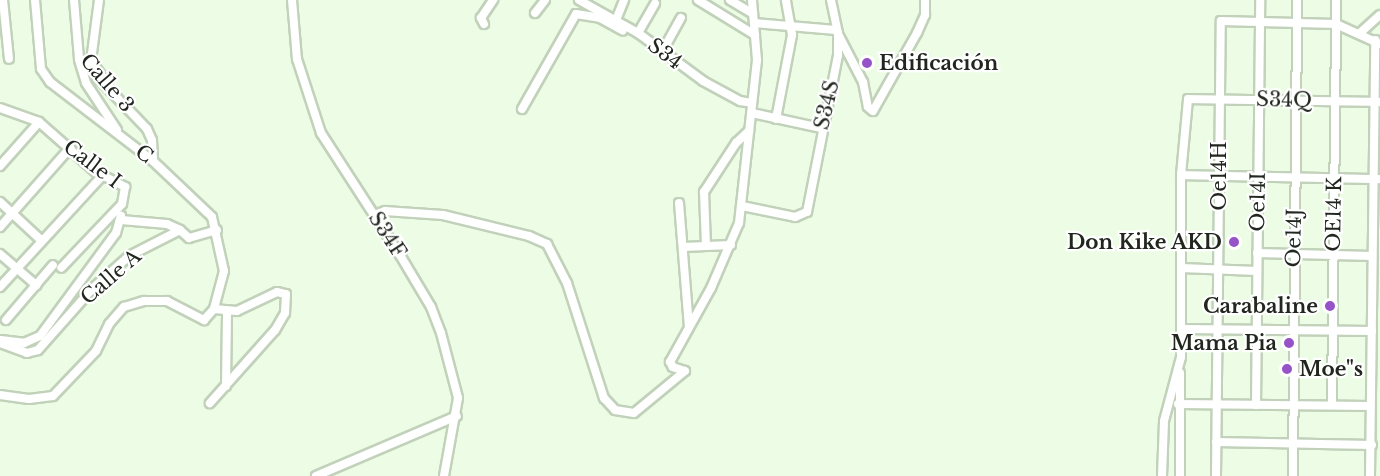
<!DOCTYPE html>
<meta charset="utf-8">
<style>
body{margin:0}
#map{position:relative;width:1380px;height:476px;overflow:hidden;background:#ecfce5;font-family:"Libre Baskerville",serif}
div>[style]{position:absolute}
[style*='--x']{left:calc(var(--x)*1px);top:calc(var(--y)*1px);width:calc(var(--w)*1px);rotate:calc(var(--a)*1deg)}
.roads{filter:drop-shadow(2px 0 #c1d1ba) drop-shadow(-2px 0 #c1d1ba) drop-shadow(0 2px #c1d1ba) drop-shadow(0 -2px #c1d1ba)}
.minor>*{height:8px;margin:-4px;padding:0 4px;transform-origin:4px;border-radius:4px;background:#fff}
.dots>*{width:16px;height:16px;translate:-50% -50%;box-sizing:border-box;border:3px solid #fff;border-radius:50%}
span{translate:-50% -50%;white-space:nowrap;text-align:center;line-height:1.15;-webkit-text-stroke:4.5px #fff;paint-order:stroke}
.street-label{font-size:20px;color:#21271e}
.poi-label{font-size:20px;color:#21271e;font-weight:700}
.left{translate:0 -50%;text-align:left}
.right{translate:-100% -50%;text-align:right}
</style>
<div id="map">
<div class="roads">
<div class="minor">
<i style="--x:3;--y:0;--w:59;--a:84.2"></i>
<i style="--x:35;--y:0;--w:69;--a:85"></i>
<i style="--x:41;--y:69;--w:16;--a:55"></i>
<i style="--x:50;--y:82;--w:130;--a:37.5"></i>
<i style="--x:153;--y:161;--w:81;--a:43.5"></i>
<i style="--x:212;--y:217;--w:55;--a:77.5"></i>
<i style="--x:224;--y:271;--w:39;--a:105"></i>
<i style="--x:214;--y:309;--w:23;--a:5"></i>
<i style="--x:237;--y:311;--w:44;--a:-25.4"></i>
<i style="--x:277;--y:292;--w:9;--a:13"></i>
<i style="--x:286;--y:294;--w:19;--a:93"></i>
<i style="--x:285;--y:313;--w:20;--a:120"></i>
<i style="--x:275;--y:330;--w:98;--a:131.7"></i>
<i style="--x:74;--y:0;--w:58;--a:85.1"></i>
<i style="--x:79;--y:58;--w:98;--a:46.2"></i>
<i style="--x:147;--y:129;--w:12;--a:66"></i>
<i style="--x:152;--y:140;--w:21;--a:87"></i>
<i style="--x:99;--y:0;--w:62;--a:97.5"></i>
<i style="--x:91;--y:61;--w:24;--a:54"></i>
<i style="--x:292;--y:0;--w:59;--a:85.2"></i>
<i style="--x:297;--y:59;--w:78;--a:72"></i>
<i style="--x:321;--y:133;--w:145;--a:57.1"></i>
<i style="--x:400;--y:255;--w:61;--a:59.2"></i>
<i style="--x:431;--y:307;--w:28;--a:69"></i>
<i style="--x:441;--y:333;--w:67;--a:75.3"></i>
<i style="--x:458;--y:398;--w:79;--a:100.2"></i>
<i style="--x:579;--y:0;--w:68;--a:29.2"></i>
<i style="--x:638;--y:33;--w:81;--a:36.4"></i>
<i style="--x:703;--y:81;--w:42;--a:28.4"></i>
<i style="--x:740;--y:101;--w:12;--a:9"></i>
<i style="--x:698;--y:0;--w:67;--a:31.6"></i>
<i style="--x:730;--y:0;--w:27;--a:31"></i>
<i style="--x:535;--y:13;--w:16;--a:-52"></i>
<i style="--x:616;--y:20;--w:22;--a:-68"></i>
<i style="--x:754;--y:23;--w:82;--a:4.9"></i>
<i style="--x:836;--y:30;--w:59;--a:62.6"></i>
<i style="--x:863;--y:82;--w:25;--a:79"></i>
<i style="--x:868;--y:107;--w:6;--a:39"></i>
<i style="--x:873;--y:111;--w:90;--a:-60.6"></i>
<i style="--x:917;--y:33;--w:20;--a:-66"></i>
<i style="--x:925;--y:15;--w:15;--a:-90"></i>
<i style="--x:484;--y:24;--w:7;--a:-117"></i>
<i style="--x:481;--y:18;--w:22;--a:-56"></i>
<i style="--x:1361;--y:32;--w:25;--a:-42"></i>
<i style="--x:638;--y:33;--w:34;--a:-60"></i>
<i style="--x:662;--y:52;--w:39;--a:-61"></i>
<i style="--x:79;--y:60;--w:24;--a:73"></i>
<i style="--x:86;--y:83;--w:56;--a:56.6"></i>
<i style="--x:0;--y:108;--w:41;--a:19.7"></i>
<i style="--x:39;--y:122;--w:76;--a:41.3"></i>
<i style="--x:96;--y:172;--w:33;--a:27"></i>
<i style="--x:125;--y:187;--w:17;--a:100"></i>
<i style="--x:122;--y:204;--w:88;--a:133.6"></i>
<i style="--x:522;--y:109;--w:109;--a:-60.4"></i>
<i style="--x:576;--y:14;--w:24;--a:9"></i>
<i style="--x:600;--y:18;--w:26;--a:29"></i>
<i style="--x:752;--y:113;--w:71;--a:12.3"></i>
<i style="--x:776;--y:119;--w:86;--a:-79.2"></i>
<i style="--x:792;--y:35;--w:36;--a:-100"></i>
<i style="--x:0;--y:166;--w:59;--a:-48.4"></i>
<i style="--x:1181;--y:175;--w:199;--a:1.2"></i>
<i style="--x:0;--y:202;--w:57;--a:42.9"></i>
<i style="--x:679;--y:203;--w:124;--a:85.4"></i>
<i style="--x:742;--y:206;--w:54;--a:11.7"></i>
<i style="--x:795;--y:217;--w:13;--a:-23"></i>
<i style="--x:807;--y:212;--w:160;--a:-78.8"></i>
<i style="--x:838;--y:55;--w:22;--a:-90"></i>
<i style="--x:838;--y:33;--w:34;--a:-102"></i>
<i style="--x:374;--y:215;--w:12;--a:-20"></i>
<i style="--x:385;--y:211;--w:58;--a:3.9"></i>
<i style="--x:443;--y:215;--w:89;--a:13.7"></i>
<i style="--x:529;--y:236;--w:20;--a:24"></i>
<i style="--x:547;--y:244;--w:44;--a:62.9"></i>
<i style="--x:567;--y:283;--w:121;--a:72.2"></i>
<i style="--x:604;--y:398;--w:16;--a:47"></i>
<i style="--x:615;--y:410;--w:19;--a:9"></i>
<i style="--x:634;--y:413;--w:66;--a:-39.5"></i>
<i style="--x:0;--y:227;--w:106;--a:-48.5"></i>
<i style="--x:180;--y:230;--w:12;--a:42"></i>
<i style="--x:189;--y:238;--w:29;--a:-16"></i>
<i style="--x:706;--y:246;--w:54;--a:-92.1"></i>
<i style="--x:704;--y:192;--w:59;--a:-56.9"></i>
<i style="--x:736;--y:143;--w:18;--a:-43"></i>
<i style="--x:683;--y:247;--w:48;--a:-2.4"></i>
<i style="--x:1257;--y:253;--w:115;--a:1.5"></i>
<i style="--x:0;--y:254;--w:48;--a:40.7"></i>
<i style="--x:1181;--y:268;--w:76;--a:2.3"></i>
<i style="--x:0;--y:287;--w:152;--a:-47.4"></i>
<i style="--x:6;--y:320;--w:72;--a:-49.5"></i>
<i style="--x:1182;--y:329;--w:190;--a:0.6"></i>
<i style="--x:1;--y:340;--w:23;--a:7"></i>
<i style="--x:24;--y:343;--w:17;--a:-24"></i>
<i style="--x:40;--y:336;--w:128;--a:-53.6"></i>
<i style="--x:116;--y:233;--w:18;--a:-74"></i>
<i style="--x:0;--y:343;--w:29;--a:20"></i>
<i style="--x:27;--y:353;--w:11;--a:-15"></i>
<i style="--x:38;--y:350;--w:81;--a:-48.5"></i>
<i style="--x:92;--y:289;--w:50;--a:-41.7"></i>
<i style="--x:129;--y:256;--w:57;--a:-27"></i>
<i style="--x:180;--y:230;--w:14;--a:-155"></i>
<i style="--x:167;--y:224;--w:46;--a:-175"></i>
<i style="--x:685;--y:371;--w:13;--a:-162"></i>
<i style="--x:673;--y:367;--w:6;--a:-121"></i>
<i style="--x:670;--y:362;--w:85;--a:-61"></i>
<i style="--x:711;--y:288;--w:71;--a:-66.7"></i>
<i style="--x:739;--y:223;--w:164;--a:-83.7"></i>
<i style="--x:757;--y:60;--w:60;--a:-94.8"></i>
<i style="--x:1180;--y:373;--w:103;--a:90"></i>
<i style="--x:226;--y:386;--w:74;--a:-89.2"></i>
<i style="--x:0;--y:395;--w:29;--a:8"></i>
<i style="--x:29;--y:399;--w:24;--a:-7"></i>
<i style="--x:53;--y:396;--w:62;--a:-46.3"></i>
<i style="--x:96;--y:351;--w:30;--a:-64"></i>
<i style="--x:109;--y:324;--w:23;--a:-49"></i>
<i style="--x:124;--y:307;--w:21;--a:-17"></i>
<i style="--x:144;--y:301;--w:23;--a:0"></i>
<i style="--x:167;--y:301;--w:42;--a:27.2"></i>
<i style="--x:204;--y:320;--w:15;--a:-48"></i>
<i style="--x:1178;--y:404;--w:192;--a:0.6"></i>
<i style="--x:1256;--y:405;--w:405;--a:-89.4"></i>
<i style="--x:1332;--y:405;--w:405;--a:-89.4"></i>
<i style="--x:1216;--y:442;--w:156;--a:1.1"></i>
<i style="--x:316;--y:476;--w:153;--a:-23.1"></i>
<i style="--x:1162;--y:476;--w:55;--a:-87.9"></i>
<i style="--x:1164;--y:421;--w:66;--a:-75.1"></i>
<i style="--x:1181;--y:357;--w:182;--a:-90"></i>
<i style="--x:1181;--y:175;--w:76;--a:-84.7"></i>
<i style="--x:1188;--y:99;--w:192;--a:0.9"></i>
<i style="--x:1216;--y:476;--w:455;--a:-89.4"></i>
<i style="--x:1221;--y:21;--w:115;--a:1.5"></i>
<i style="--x:1336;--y:24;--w:48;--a:24.4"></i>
<i style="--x:1293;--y:476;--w:476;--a:-89.5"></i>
<i style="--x:1370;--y:476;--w:436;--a:-89.3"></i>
</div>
</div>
<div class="dots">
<i style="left:867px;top:63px;background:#9652c7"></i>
<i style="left:1234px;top:242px;background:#9652c7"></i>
<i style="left:1330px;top:306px;background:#9652c7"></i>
<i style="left:1289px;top:343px;background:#9652c7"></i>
<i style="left:1287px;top:369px;background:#9652c7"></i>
</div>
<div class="street-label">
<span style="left:665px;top:54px;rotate:37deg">S34</span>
<span style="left:107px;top:83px;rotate:49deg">Calle 3</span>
<span style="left:1284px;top:100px;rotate:1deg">S34Q</span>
<span style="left:827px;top:105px;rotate:-77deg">S34S</span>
<span style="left:144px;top:154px;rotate:38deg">C</span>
<span style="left:92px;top:164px;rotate:37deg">Calle I</span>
<span style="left:1219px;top:176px;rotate:-90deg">Oe14H</span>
<span style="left:1258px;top:202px;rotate:-89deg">Oe14I</span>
<span style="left:1334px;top:214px;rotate:-89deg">OE14 K</span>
<span style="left:387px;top:235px;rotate:57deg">S34F</span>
<span style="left:1294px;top:238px;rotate:-89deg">Oe14J</span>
<span style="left:111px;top:277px;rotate:-41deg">Calle A</span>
</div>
<div class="poi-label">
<span class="left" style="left:879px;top:63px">Edificación</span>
<span class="right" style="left:1222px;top:242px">Don Kike AKD</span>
<span class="right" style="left:1318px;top:306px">Carabaline</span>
<span class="right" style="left:1277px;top:343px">Mama Pia</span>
<span class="left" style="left:1299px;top:369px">Moe"s</span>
</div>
</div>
